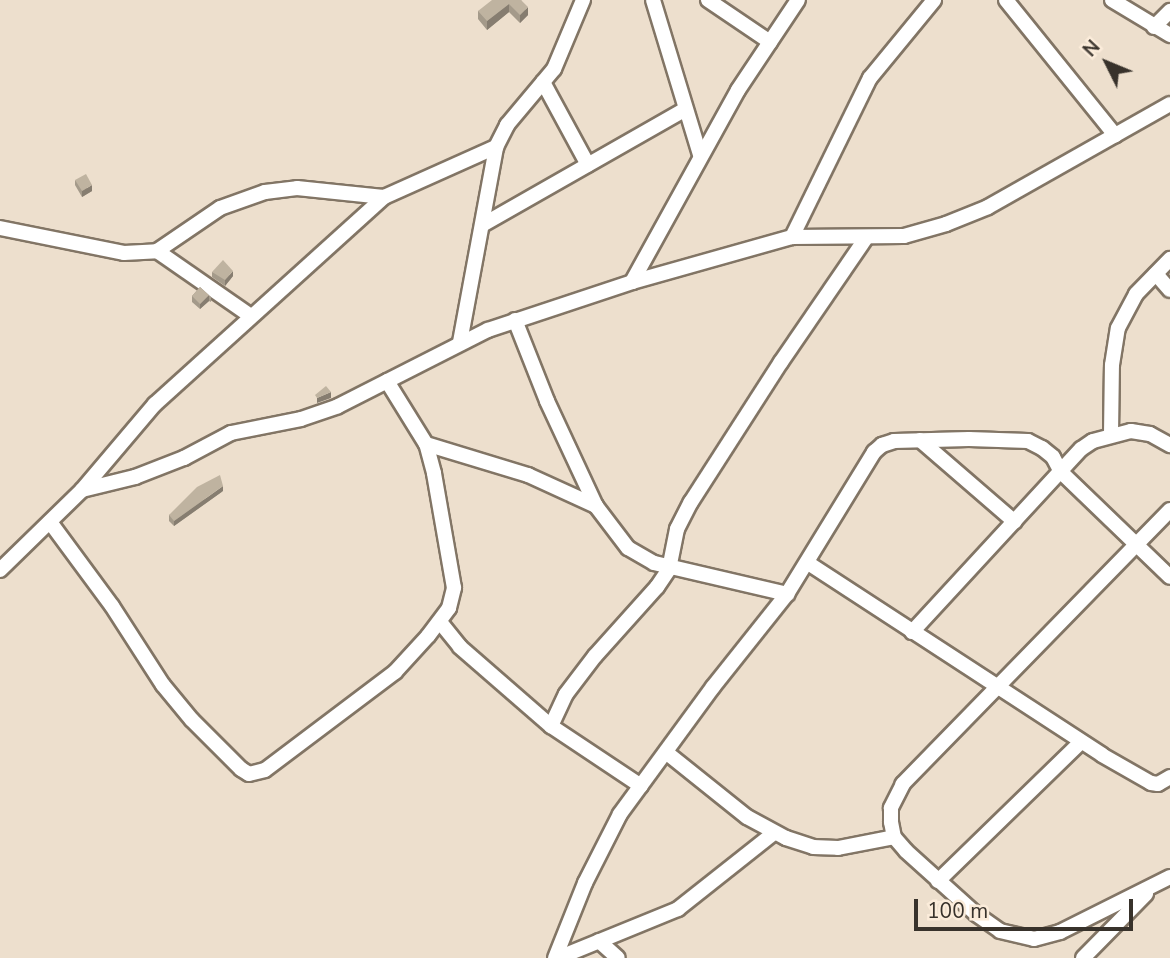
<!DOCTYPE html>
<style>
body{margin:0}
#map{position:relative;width:1170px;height:958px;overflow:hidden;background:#eddfcd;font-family:"Nunito Sans",sans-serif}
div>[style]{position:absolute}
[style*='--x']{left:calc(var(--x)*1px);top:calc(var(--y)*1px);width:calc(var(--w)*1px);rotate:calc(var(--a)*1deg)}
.roads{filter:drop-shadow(2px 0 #827565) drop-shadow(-2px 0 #827565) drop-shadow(0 2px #827565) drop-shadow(0 -2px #827565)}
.minor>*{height:14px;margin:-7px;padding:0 7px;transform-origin:7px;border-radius:7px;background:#fff}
.wall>*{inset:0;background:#a49a8a}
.shaded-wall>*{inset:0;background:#867d70}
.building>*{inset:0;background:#bfb3a0}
span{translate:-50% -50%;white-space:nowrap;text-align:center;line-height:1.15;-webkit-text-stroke:7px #fbecda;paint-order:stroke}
.north{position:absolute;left:1072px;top:28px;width:70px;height:70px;-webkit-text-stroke:5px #fbecda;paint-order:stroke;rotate:313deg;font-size:19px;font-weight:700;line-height:28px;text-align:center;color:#38322b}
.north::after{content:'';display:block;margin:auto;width:24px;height:32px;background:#38322b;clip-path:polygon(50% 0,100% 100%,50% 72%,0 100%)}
.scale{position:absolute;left:914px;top:899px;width:219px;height:32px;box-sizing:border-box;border:4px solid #38322b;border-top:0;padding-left:9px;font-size:21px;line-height:24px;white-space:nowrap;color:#38322b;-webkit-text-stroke:5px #fbecda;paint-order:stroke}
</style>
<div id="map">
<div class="roads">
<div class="minor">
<i style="--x:653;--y:0;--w:162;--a:73.1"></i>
<i style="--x:708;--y:0;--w:75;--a:34.1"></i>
<i style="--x:1006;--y:0;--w:174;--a:51.1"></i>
<i style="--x:1112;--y:0;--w:68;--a:31.1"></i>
<i style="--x:1154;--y:27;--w:23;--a:-45"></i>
<i style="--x:543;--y:82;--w:94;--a:61.5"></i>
<i style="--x:484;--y:224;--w:232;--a:-29.7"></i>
<i style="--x:0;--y:228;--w:126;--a:11.4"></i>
<i style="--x:124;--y:253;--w:33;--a:-3"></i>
<i style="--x:157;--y:251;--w:76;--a:-34.3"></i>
<i style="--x:220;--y:208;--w:48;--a:-19.6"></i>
<i style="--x:265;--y:192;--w:32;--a:-7"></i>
<i style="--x:297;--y:188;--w:87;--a:5.9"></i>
<i style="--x:792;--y:237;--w:177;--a:-63.9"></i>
<i style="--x:870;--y:78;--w:101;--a:-50.6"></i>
<i style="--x:157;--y:251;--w:114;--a:34.7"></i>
<i style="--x:1156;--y:274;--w:21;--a:49"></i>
<i style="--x:632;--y:282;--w:219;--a:-61.1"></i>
<i style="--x:738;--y:90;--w:108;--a:-56.3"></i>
<i style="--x:515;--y:320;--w:87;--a:68.4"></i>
<i style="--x:547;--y:401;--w:116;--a:65"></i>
<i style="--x:596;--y:506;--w:53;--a:52.7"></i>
<i style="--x:628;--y:548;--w:30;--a:30"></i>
<i style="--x:654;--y:563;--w:137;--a:13.1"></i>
<i style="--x:787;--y:594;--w:167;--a:-58.5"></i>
<i style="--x:874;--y:452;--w:11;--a:-41"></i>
<i style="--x:882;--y:445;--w:13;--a:-18"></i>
<i style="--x:894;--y:441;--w:75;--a:-1.5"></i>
<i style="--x:969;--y:439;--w:59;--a:1.9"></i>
<i style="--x:1028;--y:441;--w:16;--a:27"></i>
<i style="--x:1042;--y:448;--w:14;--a:39"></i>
<i style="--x:1053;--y:457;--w:17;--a:62"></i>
<i style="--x:1061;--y:472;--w:151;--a:43.9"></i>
<i style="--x:460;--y:342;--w:198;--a:-79.5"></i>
<i style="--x:496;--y:147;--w:25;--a:-63"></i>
<i style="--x:507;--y:125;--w:73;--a:-50"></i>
<i style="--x:554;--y:69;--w:75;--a:-67.2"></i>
<i style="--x:1111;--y:434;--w:69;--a:-89.2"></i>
<i style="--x:1112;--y:365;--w:37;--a:-81"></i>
<i style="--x:1118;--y:328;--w:38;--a:-62"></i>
<i style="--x:1136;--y:294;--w:49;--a:-45.8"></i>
<i style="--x:920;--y:440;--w:125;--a:40.8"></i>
<i style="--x:426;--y:444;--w:107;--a:16.9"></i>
<i style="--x:528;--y:475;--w:75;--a:24.5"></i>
<i style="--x:82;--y:490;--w:55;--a:-13.8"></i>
<i style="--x:135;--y:477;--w:53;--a:-21.2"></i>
<i style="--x:184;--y:458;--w:53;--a:-28"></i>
<i style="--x:231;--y:433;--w:71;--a:-11.3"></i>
<i style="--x:301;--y:419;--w:39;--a:-19"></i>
<i style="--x:338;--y:406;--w:168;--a:-26.9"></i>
<i style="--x:488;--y:330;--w:152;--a:-18.4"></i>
<i style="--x:632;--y:282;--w:166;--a:-15.7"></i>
<i style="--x:792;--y:237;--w:112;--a:-0.5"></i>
<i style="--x:904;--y:236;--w:44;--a:-15.9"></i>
<i style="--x:946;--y:224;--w:45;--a:-22"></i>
<i style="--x:988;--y:207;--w:209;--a:-29.5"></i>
<i style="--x:1170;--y:510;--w:383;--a:134.3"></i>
<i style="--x:903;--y:784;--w:27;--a:117"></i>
<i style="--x:891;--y:808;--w:14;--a:90"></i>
<i style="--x:891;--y:822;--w:15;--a:79"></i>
<i style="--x:894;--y:837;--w:18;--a:49"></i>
<i style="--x:906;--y:851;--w:94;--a:42"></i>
<i style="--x:976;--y:914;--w:29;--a:35"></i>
<i style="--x:1000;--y:931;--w:35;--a:13"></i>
<i style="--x:1034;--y:939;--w:27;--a:-15"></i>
<i style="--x:1060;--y:932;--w:123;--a:-26.6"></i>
<i style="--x:50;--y:522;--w:104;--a:53.6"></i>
<i style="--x:112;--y:606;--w:94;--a:57.2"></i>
<i style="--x:163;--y:685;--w:45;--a:50.4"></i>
<i style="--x:192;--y:720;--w:69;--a:45"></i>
<i style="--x:241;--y:769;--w:9;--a:32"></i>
<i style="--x:249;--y:774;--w:16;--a:-14"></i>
<i style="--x:265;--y:770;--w:163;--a:-37"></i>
<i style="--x:395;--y:672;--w:49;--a:-47.5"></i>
<i style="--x:428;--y:636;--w:35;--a:-53"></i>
<i style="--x:449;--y:608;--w:21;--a:-76"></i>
<i style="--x:454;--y:588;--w:117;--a:-99.9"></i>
<i style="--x:434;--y:473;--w:30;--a:-105"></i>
<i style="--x:426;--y:444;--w:74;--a:-121.8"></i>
<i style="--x:808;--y:563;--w:351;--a:33.1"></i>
<i style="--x:1102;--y:755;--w:56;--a:29.7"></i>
<i style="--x:1151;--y:783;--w:7;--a:8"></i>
<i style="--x:1158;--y:784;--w:14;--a:-30"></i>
<i style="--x:0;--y:570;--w:115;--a:-44.3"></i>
<i style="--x:82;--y:490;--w:113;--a:-49.7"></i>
<i style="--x:155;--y:404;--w:309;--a:-42.1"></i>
<i style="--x:384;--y:197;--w:123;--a:-24.1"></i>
<i style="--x:440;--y:622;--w:32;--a:51"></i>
<i style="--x:460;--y:647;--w:121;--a:41"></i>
<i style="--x:551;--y:726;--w:108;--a:33.7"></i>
<i style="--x:912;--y:632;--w:249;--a:-47.3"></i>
<i style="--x:1081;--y:449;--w:14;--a:-34"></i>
<i style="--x:1093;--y:441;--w:39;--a:-15"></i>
<i style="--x:1131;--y:431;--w:19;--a:9"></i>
<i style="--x:1150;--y:434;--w:23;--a:29"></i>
<i style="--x:551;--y:726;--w:35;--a:-65"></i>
<i style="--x:566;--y:694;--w:48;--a:-52.7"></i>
<i style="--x:595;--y:656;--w:93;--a:-48.1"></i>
<i style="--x:657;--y:587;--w:22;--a:-56"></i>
<i style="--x:669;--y:569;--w:41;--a:-78.7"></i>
<i style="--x:677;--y:529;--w:30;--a:-63"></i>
<i style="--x:691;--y:502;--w:166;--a:-57.3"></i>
<i style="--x:781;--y:362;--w:150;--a:-55.6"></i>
<i style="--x:667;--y:753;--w:102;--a:38.7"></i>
<i style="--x:747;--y:817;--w:44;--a:28.3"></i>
<i style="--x:786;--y:838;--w:28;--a:18"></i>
<i style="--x:813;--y:847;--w:25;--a:2"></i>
<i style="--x:838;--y:848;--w:57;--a:-11.1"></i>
<i style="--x:938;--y:881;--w:199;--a:-44.2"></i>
<i style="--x:599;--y:941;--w:25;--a:42"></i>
<i style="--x:555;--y:958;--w:81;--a:-68.2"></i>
<i style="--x:585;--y:883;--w:77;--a:-63.1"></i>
<i style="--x:620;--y:814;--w:157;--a:-53.8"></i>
<i style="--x:713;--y:687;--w:119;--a:-51.5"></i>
<i style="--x:558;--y:958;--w:130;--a:-22.2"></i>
<i style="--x:678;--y:909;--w:122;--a:-38.4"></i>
<i style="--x:1083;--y:958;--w:90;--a:-45.5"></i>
</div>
</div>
<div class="wall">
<i style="clip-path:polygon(521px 0,528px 15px,520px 23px,509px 12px,487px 30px,478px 19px,478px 11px)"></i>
<i style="clip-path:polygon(75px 180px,92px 191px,82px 197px,75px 185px)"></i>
<i style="clip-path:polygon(212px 272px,233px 276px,225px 286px,212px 277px)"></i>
<i style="clip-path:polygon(200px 287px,211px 297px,211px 302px,209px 301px,200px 309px,192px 302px,192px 296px)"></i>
<i style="clip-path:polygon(223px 491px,174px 526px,169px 521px,169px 515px)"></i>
</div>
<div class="shaded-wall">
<i style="clip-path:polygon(509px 4px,509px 12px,487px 30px,487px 21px)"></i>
<i style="clip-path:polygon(528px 7px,528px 15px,520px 23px,520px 15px)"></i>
<i style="clip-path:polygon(92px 185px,92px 191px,82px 197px,82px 191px)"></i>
<i style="clip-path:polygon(233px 271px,233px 276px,225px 286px,225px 280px)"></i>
<i style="clip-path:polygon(209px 295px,209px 301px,200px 309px,200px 304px)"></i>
<i style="clip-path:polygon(331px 392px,331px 398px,317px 403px,317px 398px)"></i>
<i style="clip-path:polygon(223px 486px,223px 491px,174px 526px,174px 521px)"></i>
</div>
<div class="building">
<i style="clip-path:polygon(492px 0,521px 0,528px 7px,520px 15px,509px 4px,487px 21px,478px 11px)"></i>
<i style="clip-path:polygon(86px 174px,92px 185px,82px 191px,75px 180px)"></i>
<i style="clip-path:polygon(223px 260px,233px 271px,225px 280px,212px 272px)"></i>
<i style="clip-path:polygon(200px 287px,211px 297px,209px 295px,200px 304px,192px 296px)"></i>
<i style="clip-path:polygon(326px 386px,331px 392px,317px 398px,315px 395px)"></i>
<i style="clip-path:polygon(220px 475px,223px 486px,174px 521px,169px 515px,197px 487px)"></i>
</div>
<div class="north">N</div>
<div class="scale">100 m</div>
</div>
